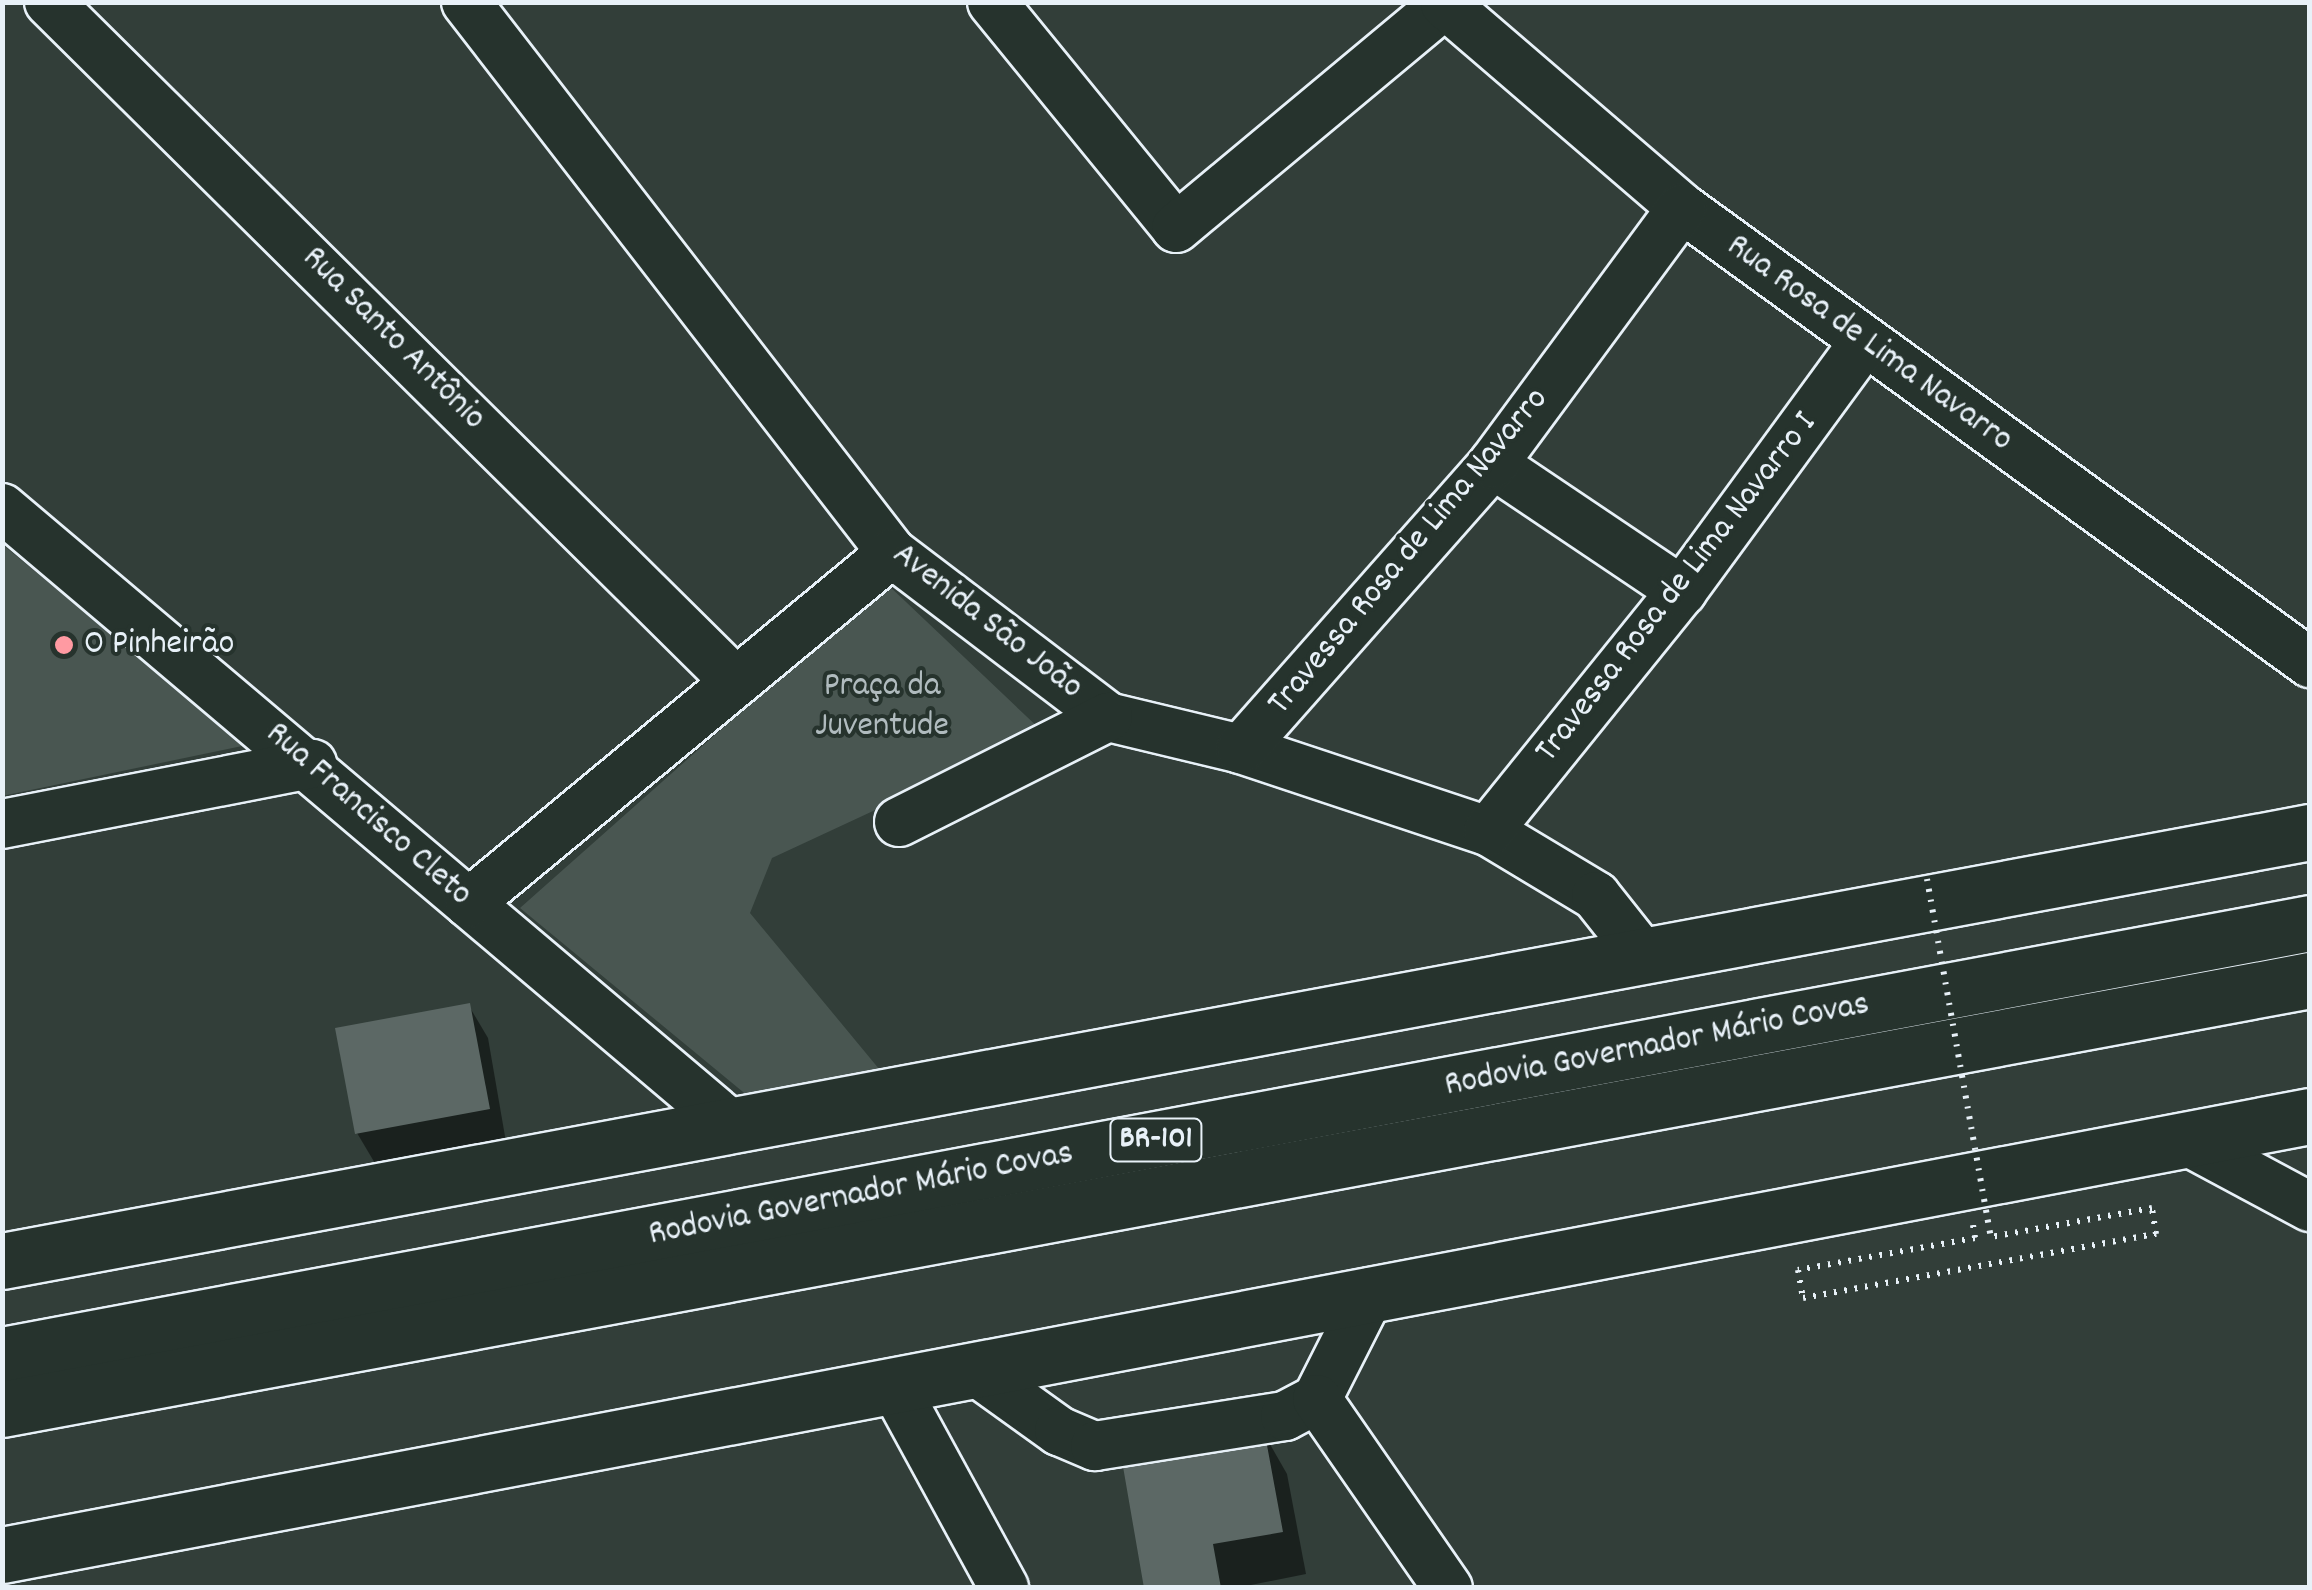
<!DOCTYPE html>
<meta charset="utf-8">
<style>
body{margin:0}
#map{position:relative;width:2312px;height:1590px;overflow:hidden;background:#323e39;font-family:Dekko,sans-serif}
div>[style]{position:absolute}
[style*='--x']{left:calc(var(--x)*1px);top:calc(var(--y)*1px);width:calc(var(--w)*1px);rotate:calc(var(--a)*1deg)}
.green>*{inset:0;background:#495651}
.shadow>*{inset:0;background:#0007}
.building>*{inset:0;background:#5c6865}
.path>*{height:6px;margin-top:-3px;transform-origin:0;background:repeating-linear-gradient(90deg,#e8f1f8 0 2.5px,transparent 0 10.5px)}
.roads{filter:drop-shadow(2px 0 #e8f1f8) drop-shadow(-2px 0 #e8f1f8) drop-shadow(0 2px #e8f1f8) drop-shadow(0 -2px #e8f1f8)}
.minor>*{height:48px;margin:-24px;padding:0 24px;transform-origin:24px;border-radius:24px;background:#26332d}
.major>*{height:55px;margin:-27.5px;padding:0 27.5px;transform-origin:27.5px;border-radius:27.5px;background:#26332d}
.highway>*{height:55px;margin:-27.5px;padding:0 27.5px;transform-origin:27.5px;border-radius:27.5px;background:#26332d}
.path-bridge>*{height:6px;margin-top:-3px;transform-origin:0;background:repeating-linear-gradient(90deg,#e8f1f8 0 2.5px,transparent 0 10.5px)}
.dots>*{width:28px;height:28px;translate:-50% -50%;box-sizing:border-box;border:5px solid #26332d;border-radius:50%}
span{translate:-50% -50%;white-space:nowrap;text-align:center;line-height:1.15;-webkit-text-stroke:8px #26332d;paint-order:stroke}
.shield-label span{padding:2px 8px;background:#26332d;border:2px solid;border-radius:8px;-webkit-text-stroke-width:0}
.shield-label{font-size:32px;color:#e8f1f8;font-weight:700}
.street-label{font-size:35px;color:#e8f1f8}
.poi-label{font-size:35px;color:#e8f1f8}
.left{translate:0 -50%;text-align:left}
.park-label{font-size:35px;color:#b0bbbe}
.frame{position:absolute;inset:0;border:5px solid #e8f1f8;pointer-events:none}
</style>
<div id="map">
<div class="green">
<i style="clip-path:polygon(3px 545px,247px 745px,2px 796px)"></i>
<i style="clip-path:polygon(886px 583px,1043px 732px,772px 858px,750px 913px,889px 1081px,760px 1106px,520px 908px)"></i>
</div>
<div class="shadow">
<i style="clip-path:polygon(469px 1006px,488px 1038px,506px 1142px,376px 1165px,357px 1133px)"></i>
<i style="clip-path:polygon(1263px 1432px,1287px 1474px,1306px 1574px,1236px 1588px,1147px 1588px)"></i>
</div>
<div class="building">
<i style="clip-path:polygon(470px 1003px,490px 1109px,355px 1134px,335px 1028px)"></i>
<i style="clip-path:polygon(1264px 1429px,1283px 1532px,1213px 1544px,1221px 1588px,1144px 1588px,1121px 1455px)"></i>
</div>
<div class="path">
<i style="--x:1973;--y:1225;--w:13;--a:81"></i>
<i style="--x:1975;--y:1238;--w:180;--a:169.8"></i>
<i style="--x:1798;--y:1270;--w:28;--a:80"></i>
<i style="--x:1803;--y:1298;--w:359;--a:-10.3"></i>
<i style="--x:2156;--y:1234;--w:26;--a:-99"></i>
<i style="--x:2152;--y:1208;--w:164;--a:169.8"></i>
</div>
<div class="roads">
<div class="minor">
<i style="--x:49;--y:2;--w:962;--a:44.71"></i>
<i style="--x:466;--y:2;--w:696;--a:52.29"></i>
<i style="--x:892;--y:553;--w:271;--a:37.2"></i>
<i style="--x:1108;--y:717;--w:137;--a:13.5"></i>
<i style="--x:1241;--y:749;--w:260;--a:18.4"></i>
<i style="--x:1488;--y:831;--w:126;--a:31"></i>
<i style="--x:1596;--y:896;--w:74;--a:51.6"></i>
<i style="--x:992;--y:2;--w:291;--a:50.8"></i>
<i style="--x:1176;--y:228;--w:353;--a:-39.8"></i>
<i style="--x:1445;--y:4;--w:313;--a:40.7"></i>
<i style="--x:1682;--y:208;--w:776;--a:35.92"></i>
<i style="--x:1493;--y:464;--w:228;--a:33.9"></i>
<i style="--x:2;--y:508;--w:955;--a:40.24"></i>
<i style="--x:1241;--y:749;--w:380;--a:-48.5"></i>
<i style="--x:1493;--y:464;--w:318;--a:-53.6"></i>
<i style="--x:899;--y:822;--w:234;--a:-26.7"></i>
<i style="--x:2;--y:824;--w:316;--a:-11"></i>
<i style="--x:1488;--y:831;--w:309;--a:-51.1"></i>
<i style="--x:1682;--y:591;--w:308;--a:-53.8"></i>
<i style="--x:469;--y:903;--w:549;--a:-39.61"></i>
<i style="--x:2183;--y:1139;--w:144;--a:28.2"></i>
<i style="--x:974;--y:1370;--w:105;--a:35.7"></i>
<i style="--x:1059;--y:1431;--w:39;--a:23"></i>
<i style="--x:1095;--y:1446;--w:192;--a:-9"></i>
<i style="--x:1285;--y:1416;--w:36;--a:-28"></i>
<i style="--x:1317;--y:1399;--w:120;--a:-63.2"></i>
<i style="--x:893;--y:1384;--w:232;--a:61.4"></i>
<i style="--x:1317;--y:1399;--w:230;--a:55.3"></i>
</div>
<div class="major">
<i style="--x:2;--y:1261;--w:2348;--a:-10.53"></i>
<i style="--x:2;--y:1555;--w:2349;--a:-10.77"></i>
</div>
<div class="highway">
<i style="--x:2;--y:1355;--w:2348;--a:-10.6"></i>
<i style="--x:2;--y:1409;--w:2348;--a:-10.53"></i>
</div>
</div>
<div class="path-bridge">
<i style="--x:1927;--y:879;--w:364;--a:79.9"></i>
</div>
<div class="dots">
<i style="left:64px;top:645px;background:#ff9aa2"></i>
</div>
<div class="shield-label">
<span style="left:1156px;top:1140px">BR-101</span>
</div>
<div class="street-label">
<span style="left:393px;top:339px;rotate:45deg">Rua Santo Antônio</span>
<span style="left:1869px;top:344px;rotate:36deg">Rua Rosa de Lima Navarro</span>
<span style="left:1409px;top:552px;rotate:-50deg">Travessa Rosa de Lima Navarro</span>
<span style="left:1677px;top:588px;rotate:-52deg">Travessa Rosa de Lima Navarro I</span>
<span style="left:987px;top:622px;rotate:38deg">Avenida São João</span>
<span style="left:368px;top:815px;rotate:41deg">Rua Francisco Cleto</span>
<span style="left:1657px;top:1046px;rotate:-11deg">Rodovia Governador Mário Covas</span>
<span style="left:861px;top:1195px;rotate:-11deg">Rodovia Governador Mário Covas</span>
</div>
<div class="poi-label">
<span class="left" style="left:84px;top:645px">O Pinheirão</span>
</div>
<div class="park-label">
<span style="left:882px;top:707px">Praça da<br>Juventude</span>
</div>
<div class="frame"></div>
</div>
